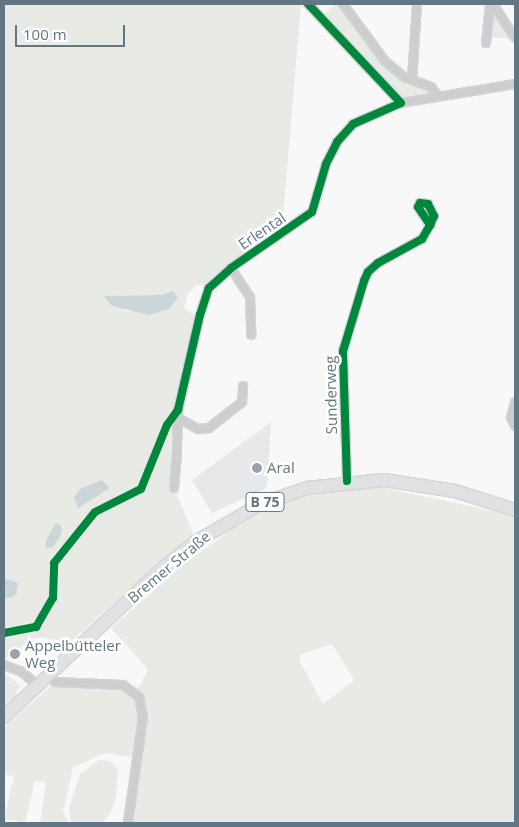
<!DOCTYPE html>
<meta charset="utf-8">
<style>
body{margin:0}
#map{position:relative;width:519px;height:827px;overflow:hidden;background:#f8f8f8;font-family:"Open Sans",sans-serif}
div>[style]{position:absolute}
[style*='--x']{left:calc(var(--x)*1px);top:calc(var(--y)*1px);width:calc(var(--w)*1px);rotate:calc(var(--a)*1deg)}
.built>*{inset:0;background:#e7e8e9}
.green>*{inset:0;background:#e7eae5}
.water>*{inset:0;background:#ccd6d8}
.roads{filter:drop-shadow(1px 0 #d4d5d6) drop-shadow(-1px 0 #d4d5d6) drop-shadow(0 1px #d4d5d6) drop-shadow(0 -1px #d4d5d6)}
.minor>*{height:8px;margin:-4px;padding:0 4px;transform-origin:4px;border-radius:4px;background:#cdcecf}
.primary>*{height:12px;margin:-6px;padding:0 6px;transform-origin:6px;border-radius:6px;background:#e0e1e2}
.cycleway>*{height:8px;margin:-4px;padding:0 4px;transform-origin:4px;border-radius:4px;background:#00873e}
.dots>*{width:14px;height:14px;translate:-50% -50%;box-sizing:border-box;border:2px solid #fff;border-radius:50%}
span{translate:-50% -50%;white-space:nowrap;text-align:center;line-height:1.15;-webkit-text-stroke:5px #fff;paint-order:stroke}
.shield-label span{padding:1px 4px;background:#fff;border:1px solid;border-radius:4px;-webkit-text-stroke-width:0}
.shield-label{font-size:14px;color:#637683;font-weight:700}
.street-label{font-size:15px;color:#637683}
.poi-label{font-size:15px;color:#637683}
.left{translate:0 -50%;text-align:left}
.frame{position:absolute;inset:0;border:5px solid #637683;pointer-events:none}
.scale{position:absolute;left:15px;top:25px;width:110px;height:22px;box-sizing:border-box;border:2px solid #637683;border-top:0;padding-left:6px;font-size:15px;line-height:18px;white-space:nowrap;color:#637683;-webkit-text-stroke:4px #fff;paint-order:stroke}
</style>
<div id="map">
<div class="built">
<i style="clip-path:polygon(271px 422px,267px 488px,212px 513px,192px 480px)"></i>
</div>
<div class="green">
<i style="clip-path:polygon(evenodd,4px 4px,301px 4px,282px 229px,223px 268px,206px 284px,196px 286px,188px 293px,184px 308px,197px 316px,179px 426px,174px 488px,193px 533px,69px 643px,41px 637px,32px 639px,17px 650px,13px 659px,4px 657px,4px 598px,11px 598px,9px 579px,4px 578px,4px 4px,173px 291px,127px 312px,105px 296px,160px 295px,173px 291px)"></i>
<i style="clip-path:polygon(335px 4px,343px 4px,396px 71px,431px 87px,429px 94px,401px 103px,321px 17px)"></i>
<i style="clip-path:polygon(489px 11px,499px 13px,515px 39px,487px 37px)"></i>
<i style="clip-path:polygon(evenodd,376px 486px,515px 516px,515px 823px,128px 823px,136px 758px,104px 753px,73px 768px,63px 812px,69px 823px,40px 823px,46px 783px,35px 780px,25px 823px,4px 819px,14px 776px,4px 774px,4px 727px,58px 680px,115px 684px,134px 691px,142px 683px,148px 669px,111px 628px,185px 563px,231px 530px,289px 497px,376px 486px,332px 644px,354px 680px,323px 704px,300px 662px,299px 655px,332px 644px)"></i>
<i style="clip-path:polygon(4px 673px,21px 686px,16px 692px,17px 697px,4px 710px)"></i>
<i style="clip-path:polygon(99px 760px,111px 761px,118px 769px,116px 797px,111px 812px,103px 823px,71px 823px,69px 808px,80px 774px)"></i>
</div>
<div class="water">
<i style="clip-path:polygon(173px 291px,178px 298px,169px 309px,149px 315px,112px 306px,104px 296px,160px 295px)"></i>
<i style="clip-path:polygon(102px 480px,110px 488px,78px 508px,74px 497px,80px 489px)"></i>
<i style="clip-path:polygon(56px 523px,61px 526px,62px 532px,54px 546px,46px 549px,46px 540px)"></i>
<i style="clip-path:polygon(4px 578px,18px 583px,16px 594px,11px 598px,4px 598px)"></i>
</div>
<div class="roads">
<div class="minor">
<i style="--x:308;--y:4;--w:136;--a:46.8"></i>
<i style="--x:343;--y:4;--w:71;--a:53.6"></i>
<i style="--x:385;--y:61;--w:25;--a:40"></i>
<i style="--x:404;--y:77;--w:29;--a:20"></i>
<i style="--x:431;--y:87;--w:11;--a:52"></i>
<i style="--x:493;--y:4;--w:40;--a:57.1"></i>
<i style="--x:486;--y:43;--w:39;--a:-84"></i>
<i style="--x:412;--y:80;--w:76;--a:-86.2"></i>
<i style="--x:231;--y:268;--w:35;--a:57"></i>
<i style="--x:250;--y:297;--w:38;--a:88"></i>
<i style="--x:515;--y:402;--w:16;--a:104"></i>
<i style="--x:511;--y:418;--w:9;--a:63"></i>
<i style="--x:180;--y:419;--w:21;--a:29"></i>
<i style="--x:198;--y:429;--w:11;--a:-5"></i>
<i style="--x:209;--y:428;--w:42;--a:-38.2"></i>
<i style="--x:242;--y:402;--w:16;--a:-86"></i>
<i style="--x:177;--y:447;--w:37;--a:-88"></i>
<i style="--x:178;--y:410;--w:98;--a:-77"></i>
<i style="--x:200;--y:315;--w:28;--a:-72"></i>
<i style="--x:209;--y:288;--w:30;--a:-42"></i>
<i style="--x:231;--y:268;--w:98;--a:-34.7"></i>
<i style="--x:312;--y:212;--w:50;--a:-73.7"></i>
<i style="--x:326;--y:164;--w:25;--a:-63"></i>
<i style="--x:337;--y:142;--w:24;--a:-48"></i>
<i style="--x:353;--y:124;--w:52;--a:-23.6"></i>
<i style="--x:401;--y:103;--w:116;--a:-9.5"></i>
<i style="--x:347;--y:481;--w:130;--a:-91.8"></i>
<i style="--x:343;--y:351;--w:73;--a:-73.3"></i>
<i style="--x:364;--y:281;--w:10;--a:-66"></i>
<i style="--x:368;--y:272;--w:13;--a:-42"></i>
<i style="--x:378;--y:263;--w:50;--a:-28.6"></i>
<i style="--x:422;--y:239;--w:16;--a:-60"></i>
<i style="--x:430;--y:225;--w:10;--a:-66"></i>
<i style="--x:434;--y:216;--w:13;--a:-117"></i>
<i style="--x:428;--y:204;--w:8;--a:-173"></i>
<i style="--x:420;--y:203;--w:4;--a:117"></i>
<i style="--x:418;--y:207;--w:22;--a:56"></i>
<i style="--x:174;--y:488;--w:36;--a:-85"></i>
<i style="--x:4;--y:665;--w:19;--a:21"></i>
<i style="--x:22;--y:672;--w:20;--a:41"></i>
<i style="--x:47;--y:676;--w:11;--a:34"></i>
<i style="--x:56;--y:682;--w:67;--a:2.6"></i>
<i style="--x:123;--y:685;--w:20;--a:37"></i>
<i style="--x:139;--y:697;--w:20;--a:79"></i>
<i style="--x:143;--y:717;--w:107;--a:98.1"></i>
</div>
<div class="primary">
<i style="--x:4;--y:717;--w:219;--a:-43.2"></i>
<i style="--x:164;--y:567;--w:40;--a:-39"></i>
<i style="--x:195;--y:542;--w:76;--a:-29.9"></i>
<i style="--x:261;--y:504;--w:49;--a:-19.2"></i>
<i style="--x:307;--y:488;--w:77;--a:-5.9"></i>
<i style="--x:384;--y:480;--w:72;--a:8.8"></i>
<i style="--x:455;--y:491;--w:63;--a:17.6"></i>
</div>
</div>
<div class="cycleway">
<i style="--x:347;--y:481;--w:130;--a:-91.8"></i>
<i style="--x:343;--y:351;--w:73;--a:-73.3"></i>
<i style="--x:364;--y:281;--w:10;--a:-66"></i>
<i style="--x:368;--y:272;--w:13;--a:-42"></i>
<i style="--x:378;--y:263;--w:50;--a:-28.6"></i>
<i style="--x:422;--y:239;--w:16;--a:-60"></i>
<i style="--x:430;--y:225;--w:10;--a:-66"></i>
<i style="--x:434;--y:216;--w:13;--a:-117"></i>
<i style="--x:428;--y:204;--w:8;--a:-173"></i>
<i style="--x:420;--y:203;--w:4;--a:117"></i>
<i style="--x:418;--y:207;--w:22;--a:56"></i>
<i style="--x:4;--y:633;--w:33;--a:-11"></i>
<i style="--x:36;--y:627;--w:34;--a:-60"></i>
<i style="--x:53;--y:598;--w:35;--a:-88"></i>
<i style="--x:54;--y:563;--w:65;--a:-51.2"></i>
<i style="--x:95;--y:512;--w:51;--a:-26.6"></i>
<i style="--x:141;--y:489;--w:69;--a:-67.9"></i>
<i style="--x:167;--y:425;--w:19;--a:-54"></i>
<i style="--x:178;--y:410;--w:98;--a:-77"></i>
<i style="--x:200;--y:315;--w:28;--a:-72"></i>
<i style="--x:209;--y:288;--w:30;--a:-42"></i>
<i style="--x:231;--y:268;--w:98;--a:-34.7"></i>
<i style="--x:312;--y:212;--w:50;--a:-73.7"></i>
<i style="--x:326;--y:164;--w:25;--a:-63"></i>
<i style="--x:337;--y:142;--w:24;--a:-48"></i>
<i style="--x:353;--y:124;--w:52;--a:-23.6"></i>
<i style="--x:401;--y:103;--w:136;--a:-133.2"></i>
</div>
<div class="dots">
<i style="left:257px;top:468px;background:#97a4ac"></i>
<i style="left:15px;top:654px;background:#97a4ac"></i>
</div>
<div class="shield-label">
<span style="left:265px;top:502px">B 75</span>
</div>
<div class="street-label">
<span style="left:262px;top:231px;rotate:-34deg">Erlental</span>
<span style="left:331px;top:395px;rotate:-91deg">Sunderweg</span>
<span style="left:169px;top:567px;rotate:-40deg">Bremer Straße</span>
</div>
<div class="poi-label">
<span class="left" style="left:267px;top:468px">Aral</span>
<span class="left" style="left:25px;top:654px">Appelbütteler<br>Weg</span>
</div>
<div class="frame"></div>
<div class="scale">100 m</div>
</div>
